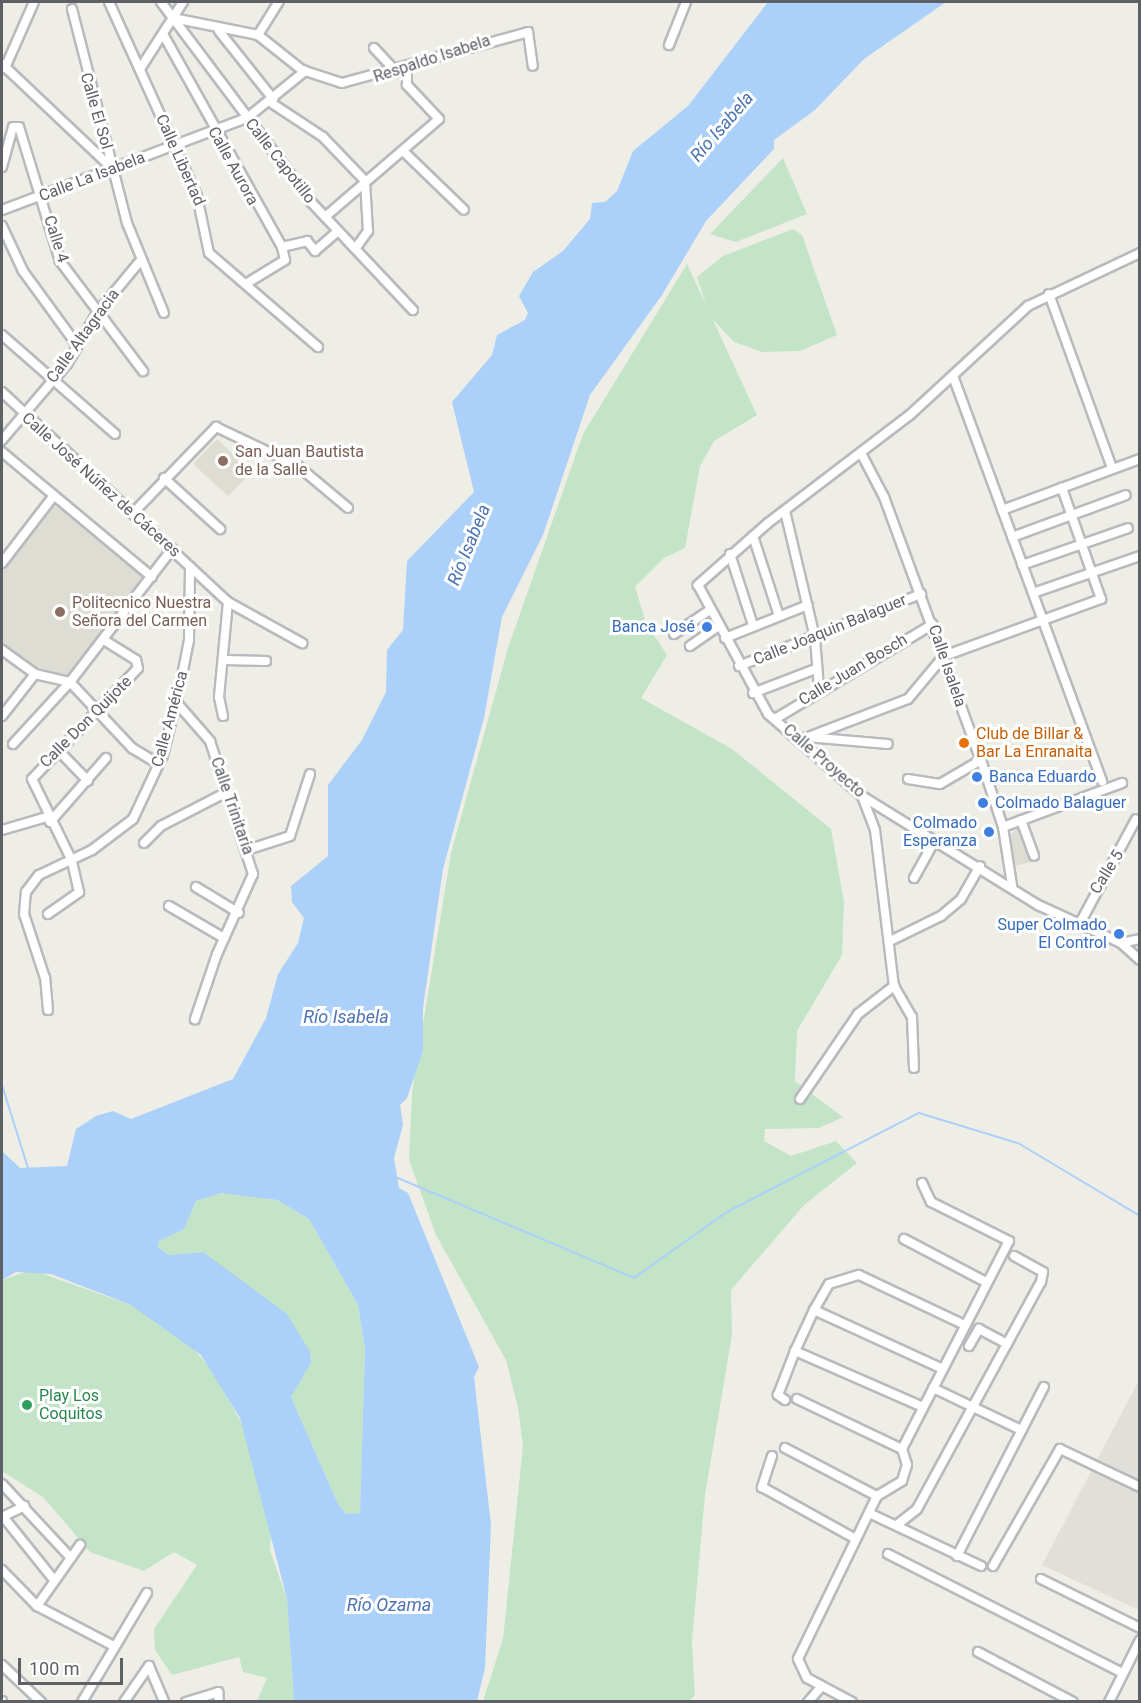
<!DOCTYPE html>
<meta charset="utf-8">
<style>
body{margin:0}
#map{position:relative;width:1141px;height:1703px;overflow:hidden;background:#efeee6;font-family:Roboto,sans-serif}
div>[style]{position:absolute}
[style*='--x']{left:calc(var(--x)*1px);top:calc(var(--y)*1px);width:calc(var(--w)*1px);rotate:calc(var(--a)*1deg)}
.industrial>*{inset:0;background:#e1dfda}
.education>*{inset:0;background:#deddd4}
.green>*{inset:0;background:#c4e4c7}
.water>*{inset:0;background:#abd0f9}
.stream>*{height:2px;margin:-1px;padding:0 1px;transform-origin:1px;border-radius:1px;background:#abd0f9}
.roads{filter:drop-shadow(2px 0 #b8babe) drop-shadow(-2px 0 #b8babe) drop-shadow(0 2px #b8babe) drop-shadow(0 -2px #b8babe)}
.minor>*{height:8px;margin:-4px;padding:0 4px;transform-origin:4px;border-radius:4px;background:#fff}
.dots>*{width:16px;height:16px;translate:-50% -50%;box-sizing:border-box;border:3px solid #fff;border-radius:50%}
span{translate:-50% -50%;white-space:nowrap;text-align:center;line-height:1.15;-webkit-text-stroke:6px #fff;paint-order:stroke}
.street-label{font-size:16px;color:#5d6065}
.education-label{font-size:16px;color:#785e54}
.left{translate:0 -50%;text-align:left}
.shop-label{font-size:16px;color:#366cbe}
.right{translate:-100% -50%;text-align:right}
.food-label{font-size:16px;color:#c56008}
.leisure-label{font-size:16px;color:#27864d}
.water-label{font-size:18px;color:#4c74b3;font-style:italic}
.frame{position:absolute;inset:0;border:3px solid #5d6065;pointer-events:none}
.scale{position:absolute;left:18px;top:1658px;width:105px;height:27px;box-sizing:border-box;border:3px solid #5d6065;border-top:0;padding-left:8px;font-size:18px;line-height:21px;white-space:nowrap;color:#5d6065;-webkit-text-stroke:4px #fff;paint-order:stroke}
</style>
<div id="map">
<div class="industrial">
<i style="clip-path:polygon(1139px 1380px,1139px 1610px,1042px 1565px)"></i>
</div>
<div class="education">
<i style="clip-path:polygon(217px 439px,252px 472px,228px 496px,193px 464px)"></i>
<i style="clip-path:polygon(53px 504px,145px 579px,68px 677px,24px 663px,2px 645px,2px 572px)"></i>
<i style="clip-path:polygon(1020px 825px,1032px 862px,1014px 866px,1009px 836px)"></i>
</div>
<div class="green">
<i style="clip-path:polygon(783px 158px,807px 214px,736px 242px,710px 234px)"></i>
<i style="clip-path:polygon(793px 229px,802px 235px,837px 335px,800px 351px,762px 352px,734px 342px,713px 320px,757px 415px,714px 441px,700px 466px,685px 548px,664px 558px,635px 587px,646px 623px,667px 655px,641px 698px,732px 749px,831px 829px,844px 902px,842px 955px,797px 1031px,795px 1081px,843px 1117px,819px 1128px,765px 1129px,764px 1141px,791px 1156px,836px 1141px,857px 1163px,804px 1205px,731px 1290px,732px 1335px,705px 1495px,692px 1641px,695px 1695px,689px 1701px,483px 1701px,503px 1639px,523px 1446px,518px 1408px,506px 1360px,436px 1235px,409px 1160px,412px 1092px,451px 853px,508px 648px,583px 434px,687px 264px,706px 305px,697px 277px,723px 256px)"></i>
<i style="clip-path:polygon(221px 1193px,277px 1200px,309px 1219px,358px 1305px,365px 1348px,360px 1513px,346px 1514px,338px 1504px,291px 1397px,311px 1363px,310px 1352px,203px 1252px,169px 1255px,158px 1247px,159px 1241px,184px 1229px,196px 1201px)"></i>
<i style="clip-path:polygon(32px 1270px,131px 1305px,182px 1336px,213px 1371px,249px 1437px,271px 1531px,270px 1550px,287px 1599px,294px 1701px,257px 1701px,267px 1678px,243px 1672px,239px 1657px,172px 1675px,155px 1650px,154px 1629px,197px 1565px,174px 1552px,144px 1571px,90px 1552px,43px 1497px,2px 1471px,2px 1280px)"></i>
</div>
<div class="water">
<i style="clip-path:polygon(evenodd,768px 2px,946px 2px,864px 59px,815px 110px,774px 140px,774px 149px,706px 221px,662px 295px,590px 395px,543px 535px,502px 617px,484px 718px,443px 869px,423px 1008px,423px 1051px,407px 1098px,400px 1105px,403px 1125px,394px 1158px,399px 1188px,408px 1193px,479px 1367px,474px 1377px,491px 1525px,485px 1668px,477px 1701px,294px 1701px,287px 1599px,240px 1418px,201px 1355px,131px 1305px,51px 1274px,16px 1272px,2px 1280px,2px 1151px,20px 1168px,67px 1166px,76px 1129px,96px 1116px,113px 1111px,131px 1119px,233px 1079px,266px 1018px,278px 974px,298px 943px,304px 918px,292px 902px,291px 886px,328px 856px,328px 785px,362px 740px,386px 692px,387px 650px,403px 630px,407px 561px,474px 492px,452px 402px,492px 355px,497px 335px,525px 320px,528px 313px,519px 296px,533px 272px,563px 251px,590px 219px,592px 203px,605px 202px,617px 191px,633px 151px,688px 106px,768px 2px,221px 1193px,277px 1200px,309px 1219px,358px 1305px,365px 1348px,360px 1513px,346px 1514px,338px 1504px,291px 1397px,311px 1363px,310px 1352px,287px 1314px,203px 1252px,169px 1255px,158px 1247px,159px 1241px,184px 1229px,196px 1201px,221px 1193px)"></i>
</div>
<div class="stream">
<i style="--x:2;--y:1085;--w:90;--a:72.6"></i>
<i style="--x:393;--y:1176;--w:262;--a:22.9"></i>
<i style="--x:634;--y:1278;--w:114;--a:-35.4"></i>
<i style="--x:727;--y:1212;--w:216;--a:-27.3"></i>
<i style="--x:919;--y:1113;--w:103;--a:16.9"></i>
<i style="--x:1018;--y:1143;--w:142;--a:30.9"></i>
</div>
<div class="roads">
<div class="minor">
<i style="--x:109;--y:2;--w:213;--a:65.6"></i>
<i style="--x:197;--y:196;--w:58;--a:78.1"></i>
<i style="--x:209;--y:253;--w:144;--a:40.8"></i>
<i style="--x:161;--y:2;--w:251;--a:53.1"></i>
<i style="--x:312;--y:203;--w:147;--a:46.7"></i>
<i style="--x:72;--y:9;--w:221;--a:75.6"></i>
<i style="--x:127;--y:223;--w:97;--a:67.7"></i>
<i style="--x:173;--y:18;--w:87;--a:11.3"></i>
<i style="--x:258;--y:35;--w:56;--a:38.5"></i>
<i style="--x:302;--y:70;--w:42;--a:18"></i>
<i style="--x:342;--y:83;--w:193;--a:-15.3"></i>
<i style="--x:528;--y:32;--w:34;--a:82"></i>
<i style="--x:219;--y:31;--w:87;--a:51.5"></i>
<i style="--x:163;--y:34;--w:244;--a:60.8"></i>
<i style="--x:282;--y:247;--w:13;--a:77"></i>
<i style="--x:285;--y:260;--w:42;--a:148.6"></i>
<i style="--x:258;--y:35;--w:39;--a:-58"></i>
<i style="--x:669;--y:45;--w:46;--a:-68.4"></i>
<i style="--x:374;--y:48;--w:33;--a:47"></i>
<i style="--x:2;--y:64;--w:150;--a:43.4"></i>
<i style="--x:5;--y:68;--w:72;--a:-66.3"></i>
<i style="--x:140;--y:69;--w:80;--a:-57.3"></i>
<i style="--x:270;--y:102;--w:64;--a:33.4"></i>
<i style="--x:323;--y:137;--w:61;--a:46.3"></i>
<i style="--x:365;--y:181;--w:50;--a:86.6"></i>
<i style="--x:368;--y:231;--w:22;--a:126"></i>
<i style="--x:404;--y:152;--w:83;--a:44"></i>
<i style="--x:2;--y:167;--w:41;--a:-74.6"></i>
<i style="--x:13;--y:127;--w:6;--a:0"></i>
<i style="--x:19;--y:127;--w:140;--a:73"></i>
<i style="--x:60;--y:261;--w:138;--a:53"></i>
<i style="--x:2;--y:210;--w:262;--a:-20.6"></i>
<i style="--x:247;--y:118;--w:75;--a:-39"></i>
<i style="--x:325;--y:217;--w:150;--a:-40.7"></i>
<i style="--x:439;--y:119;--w:47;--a:-133.3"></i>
<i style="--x:407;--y:85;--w:17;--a:-90"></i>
<i style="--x:2;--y:226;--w:50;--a:65"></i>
<i style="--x:23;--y:271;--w:92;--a:53.9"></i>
<i style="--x:282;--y:247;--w:26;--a:-13"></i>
<i style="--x:307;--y:241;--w:13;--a:51"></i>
<i style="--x:315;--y:251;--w:29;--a:-41"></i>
<i style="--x:1140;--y:253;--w:124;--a:154.7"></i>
<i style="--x:1028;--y:306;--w:159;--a:137.3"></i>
<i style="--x:911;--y:414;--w:180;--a:142.7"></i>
<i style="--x:768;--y:523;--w:94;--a:138.5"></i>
<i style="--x:698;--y:585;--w:147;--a:61.5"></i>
<i style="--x:768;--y:714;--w:125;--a:41.1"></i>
<i style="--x:862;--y:796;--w:207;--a:31.8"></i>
<i style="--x:1038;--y:905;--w:91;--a:24.6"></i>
<i style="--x:1121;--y:943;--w:25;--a:42"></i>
<i style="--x:1049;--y:294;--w:185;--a:70.1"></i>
<i style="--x:2;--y:335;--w:150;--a:41.2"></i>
<i style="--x:953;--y:376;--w:432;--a:69.8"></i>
<i style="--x:2;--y:392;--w:309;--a:42.9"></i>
<i style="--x:228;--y:602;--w:85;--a:29"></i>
<i style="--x:2;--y:440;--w:100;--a:-49.5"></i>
<i style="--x:67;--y:364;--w:59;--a:-59.5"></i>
<i style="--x:97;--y:313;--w:69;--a:-50.3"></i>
<i style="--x:2;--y:452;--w:195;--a:39.8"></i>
<i style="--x:861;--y:453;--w:50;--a:62.4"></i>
<i style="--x:884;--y:497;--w:280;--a:69.8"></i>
<i style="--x:981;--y:760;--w:71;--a:71.8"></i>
<i style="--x:1003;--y:827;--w:59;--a:81.2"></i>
<i style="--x:164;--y:478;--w:76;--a:42.3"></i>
<i style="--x:1002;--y:510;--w:147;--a:-20.3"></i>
<i style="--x:785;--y:511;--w:130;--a:76.7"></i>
<i style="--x:815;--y:638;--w:50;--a:85.4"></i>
<i style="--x:133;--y:513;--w:120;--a:-46"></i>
<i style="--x:216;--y:427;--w:91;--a:25.4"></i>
<i style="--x:298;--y:466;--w:65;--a:40"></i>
<i style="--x:753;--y:536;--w:84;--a:72"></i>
<i style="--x:1012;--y:537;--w:121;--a:-20.2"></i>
<i style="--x:730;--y:554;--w:75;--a:72.1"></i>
<i style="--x:2;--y:563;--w:82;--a:-52.4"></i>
<i style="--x:1022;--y:565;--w:112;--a:-19.2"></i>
<i style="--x:1033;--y:593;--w:113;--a:-19.1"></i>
<i style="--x:674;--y:634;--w:43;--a:-33.7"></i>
<i style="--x:725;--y:638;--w:89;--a:-21.7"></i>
<i style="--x:690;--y:646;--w:35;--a:-35"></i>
<i style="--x:2;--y:650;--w:41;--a:36"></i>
<i style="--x:35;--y:674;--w:36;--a:13"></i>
<i style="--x:70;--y:682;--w:91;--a:46.8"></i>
<i style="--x:132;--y:748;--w:31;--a:31"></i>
<i style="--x:226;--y:660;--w:40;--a:1.4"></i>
<i style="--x:739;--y:666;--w:196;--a:-21.6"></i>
<i style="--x:753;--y:693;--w:67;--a:-20.9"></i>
<i style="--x:176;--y:702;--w:52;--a:48.9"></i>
<i style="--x:210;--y:741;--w:140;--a:72.1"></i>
<i style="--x:253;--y:874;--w:88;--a:114.2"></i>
<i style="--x:217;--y:954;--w:69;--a:108.7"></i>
<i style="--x:2;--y:716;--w:53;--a:-51.8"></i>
<i style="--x:223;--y:716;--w:19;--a:-102"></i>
<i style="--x:219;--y:697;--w:95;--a:-84.6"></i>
<i style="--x:775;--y:719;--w:184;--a:-31"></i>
<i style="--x:807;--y:737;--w:81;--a:4.9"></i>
<i style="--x:803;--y:739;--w:112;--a:-20.9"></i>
<i style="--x:908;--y:699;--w:56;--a:-50.1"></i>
<i style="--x:944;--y:656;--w:167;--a:-20"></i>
<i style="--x:1101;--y:599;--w:118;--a:-109.4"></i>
<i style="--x:13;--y:744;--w:84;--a:-47.4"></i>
<i style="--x:70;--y:682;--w:168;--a:-52.5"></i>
<i style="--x:58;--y:750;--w:43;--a:45.9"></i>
<i style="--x:908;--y:779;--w:32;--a:9"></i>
<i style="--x:940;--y:784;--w:48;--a:-30.3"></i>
<i style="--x:862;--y:796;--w:36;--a:69"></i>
<i style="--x:875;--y:830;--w:157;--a:83.1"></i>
<i style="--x:1021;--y:820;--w:38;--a:70"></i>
<i style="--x:50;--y:822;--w:85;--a:-48.8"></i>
<i style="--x:1003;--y:827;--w:127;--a:-20.3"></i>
<i style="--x:2;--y:830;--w:47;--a:-16.1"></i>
<i style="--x:144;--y:843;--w:24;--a:-45"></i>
<i style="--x:161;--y:826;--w:72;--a:-27.3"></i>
<i style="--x:247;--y:850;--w:45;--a:-18"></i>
<i style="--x:290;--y:836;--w:65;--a:-72.1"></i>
<i style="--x:914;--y:878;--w:43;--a:-61.1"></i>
<i style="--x:196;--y:887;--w:50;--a:31.2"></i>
<i style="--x:169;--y:906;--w:64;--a:30.2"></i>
<i style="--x:48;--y:914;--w:38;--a:-35"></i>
<i style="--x:79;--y:892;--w:32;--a:-103"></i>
<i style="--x:72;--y:861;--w:91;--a:-116"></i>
<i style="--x:32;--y:779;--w:153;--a:-46.3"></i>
<i style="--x:138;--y:668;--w:8;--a:-104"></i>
<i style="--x:136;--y:660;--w:39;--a:-148"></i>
<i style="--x:1079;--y:925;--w:120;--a:-61.7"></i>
<i style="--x:890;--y:941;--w:57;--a:-26.1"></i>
<i style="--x:941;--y:916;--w:26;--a:-40"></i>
<i style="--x:961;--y:899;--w:38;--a:-60"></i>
<i style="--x:1121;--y:943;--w:19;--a:-12"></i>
<i style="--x:894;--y:986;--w:36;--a:60"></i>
<i style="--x:912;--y:1017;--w:51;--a:87.8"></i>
<i style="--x:48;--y:1010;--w:32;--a:-95"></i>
<i style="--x:45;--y:978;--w:67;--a:-108.2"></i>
<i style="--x:24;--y:914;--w:22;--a:-85"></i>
<i style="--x:26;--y:892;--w:21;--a:-53"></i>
<i style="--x:39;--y:875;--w:59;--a:-25.3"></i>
<i style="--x:92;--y:850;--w:51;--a:-37.1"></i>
<i style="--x:133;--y:819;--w:71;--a:-64.9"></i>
<i style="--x:163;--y:755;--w:66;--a:-76"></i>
<i style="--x:179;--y:691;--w:52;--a:-78.9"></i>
<i style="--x:189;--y:640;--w:73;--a:-89.2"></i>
<i style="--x:800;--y:1099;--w:103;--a:-55.7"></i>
<i style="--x:858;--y:1014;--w:46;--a:-37.9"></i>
<i style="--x:904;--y:1239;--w:93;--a:27.7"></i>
<i style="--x:814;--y:1310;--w:142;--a:24.6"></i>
<i style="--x:969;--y:1346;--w:20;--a:-60"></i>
<i style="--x:979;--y:1329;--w:32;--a:28"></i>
<i style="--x:933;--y:1388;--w:98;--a:25.5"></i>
<i style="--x:797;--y:1399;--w:116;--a:25.5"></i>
<i style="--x:785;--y:1400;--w:9;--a:-144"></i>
<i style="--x:778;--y:1395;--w:47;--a:-68.9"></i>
<i style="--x:923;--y:1407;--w:140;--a:-156.4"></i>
<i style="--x:795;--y:1351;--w:45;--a:-65.1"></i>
<i style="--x:814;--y:1310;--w:30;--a:-60"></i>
<i style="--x:829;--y:1284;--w:31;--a:-17"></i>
<i style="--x:859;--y:1275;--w:117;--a:25.3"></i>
<i style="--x:785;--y:1448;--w:104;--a:27.6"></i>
<i style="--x:877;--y:1496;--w:181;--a:115.9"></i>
<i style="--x:798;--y:1659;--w:21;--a:65"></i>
<i style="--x:807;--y:1678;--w:51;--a:28.1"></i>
<i style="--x:772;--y:1456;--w:33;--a:108"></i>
<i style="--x:762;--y:1487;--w:107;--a:29"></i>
<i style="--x:2;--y:1484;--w:101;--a:47"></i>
<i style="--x:877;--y:1496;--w:29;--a:-31"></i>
<i style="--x:902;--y:1481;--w:17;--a:-73"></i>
<i style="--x:907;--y:1465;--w:17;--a:-107"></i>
<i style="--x:902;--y:1449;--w:234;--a:-62.8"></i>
<i style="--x:1009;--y:1241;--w:87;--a:-153.4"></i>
<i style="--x:931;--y:1202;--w:21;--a:-115"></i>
<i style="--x:869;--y:1513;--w:124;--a:25.3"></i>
<i style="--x:2;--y:1517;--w:25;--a:-26"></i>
<i style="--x:5;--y:1519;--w:78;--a:51.2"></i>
<i style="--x:898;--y:1524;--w:24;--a:-38"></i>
<i style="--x:917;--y:1509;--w:259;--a:-61.4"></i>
<i style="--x:1041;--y:1282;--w:10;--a:-79"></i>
<i style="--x:1043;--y:1272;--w:33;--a:-151"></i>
<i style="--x:888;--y:1554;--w:263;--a:26.9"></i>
<i style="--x:957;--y:1556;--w:190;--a:-62.8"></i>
<i style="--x:993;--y:1566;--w:135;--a:-60.2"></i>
<i style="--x:1060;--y:1449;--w:89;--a:25.4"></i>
<i style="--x:2;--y:1570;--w:50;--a:45.8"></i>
<i style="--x:37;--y:1606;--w:85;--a:27.5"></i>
<i style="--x:1041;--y:1579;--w:110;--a:26.3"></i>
<i style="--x:37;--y:1606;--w:75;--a:-54.8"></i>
<i style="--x:978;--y:1652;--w:107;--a:27.8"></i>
<i style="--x:2;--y:1665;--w:54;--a:43.5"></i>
<i style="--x:2;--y:1701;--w:1;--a:90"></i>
<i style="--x:82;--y:1702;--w:127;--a:-59.2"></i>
<i style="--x:124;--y:1702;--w:44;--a:-55.2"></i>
<i style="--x:149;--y:1666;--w:39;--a:67"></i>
<i style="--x:186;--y:1702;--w:34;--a:-17"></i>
<i style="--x:218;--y:1692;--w:10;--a:84"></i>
<i style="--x:808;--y:1702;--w:21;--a:-49"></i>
<i style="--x:1109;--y:1702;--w:69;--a:-63.4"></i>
</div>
</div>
<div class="dots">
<i style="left:223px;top:461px;background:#8d6e63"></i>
<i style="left:60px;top:612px;background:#8d6e63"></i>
<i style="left:707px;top:627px;background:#3f7fe0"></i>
<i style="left:964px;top:743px;background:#e8710a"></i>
<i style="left:977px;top:777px;background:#3f7fe0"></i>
<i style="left:983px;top:803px;background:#3f7fe0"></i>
<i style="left:989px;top:832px;background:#3f7fe0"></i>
<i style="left:1119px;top:934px;background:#3f7fe0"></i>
<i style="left:27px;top:1405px;background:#2e9e5b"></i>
</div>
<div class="street-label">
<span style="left:432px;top:59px;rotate:-18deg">Respaldo Isabela</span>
<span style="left:96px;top:111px;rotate:74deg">Calle El Sol</span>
<span style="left:180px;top:160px;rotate:66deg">Calle Libertad</span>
<span style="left:280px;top:161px;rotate:52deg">Calle Capotillo</span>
<span style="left:233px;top:166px;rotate:61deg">Calle Aurora</span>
<span style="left:92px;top:177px;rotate:-21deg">Calle La Isabela</span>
<span style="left:56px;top:239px;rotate:72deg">Calle 4</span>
<span style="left:83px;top:336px;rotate:-54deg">Calle Altagracia</span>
<span style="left:101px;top:485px;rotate:42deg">Calle José Núñez de Cáceres</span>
<span style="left:830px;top:630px;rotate:-22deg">Calle Joaquin Balaguer</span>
<span style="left:947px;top:666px;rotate:71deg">Calle Isalela</span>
<span style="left:853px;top:670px;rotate:-31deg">Calle Juan Bosch</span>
<span style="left:170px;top:719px;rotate:-75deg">Calle América</span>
<span style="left:86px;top:722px;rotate:-45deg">Calle Don Quijote</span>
<span style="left:824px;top:761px;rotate:41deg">Calle Proyecto</span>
<span style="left:232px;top:806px;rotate:71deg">Calle Trinitaria</span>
<span style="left:1107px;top:872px;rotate:-58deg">Calle 5</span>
</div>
<div class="education-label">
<span class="left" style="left:235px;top:461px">San Juan Bautista<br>de la Salle</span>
<span class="left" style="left:72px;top:612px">Politecnico Nuestra<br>Señora del Carmen</span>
</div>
<div class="shop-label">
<span class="right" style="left:695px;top:627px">Banca José</span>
<span class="left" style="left:989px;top:777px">Banca Eduardo</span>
<span class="left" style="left:995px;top:803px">Colmado Balaguer</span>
<span class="right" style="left:977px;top:832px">Colmado<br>Esperanza</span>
<span class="right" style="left:1107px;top:934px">Super Colmado<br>El Control</span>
</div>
<div class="food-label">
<span class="left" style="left:976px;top:743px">Club de Billar &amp;<br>Bar La Enranaita</span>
</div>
<div class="leisure-label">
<span class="left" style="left:39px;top:1405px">Play Los<br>Coquitos</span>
</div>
<div class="water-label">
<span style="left:722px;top:127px;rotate:-49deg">Río Isabela</span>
<span style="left:469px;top:545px;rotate:-68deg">Río Isabela</span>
<span style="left:346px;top:1017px">Río Isabela</span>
<span style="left:389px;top:1605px">Río Ozama</span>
</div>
<div class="frame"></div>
<div class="scale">100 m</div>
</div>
